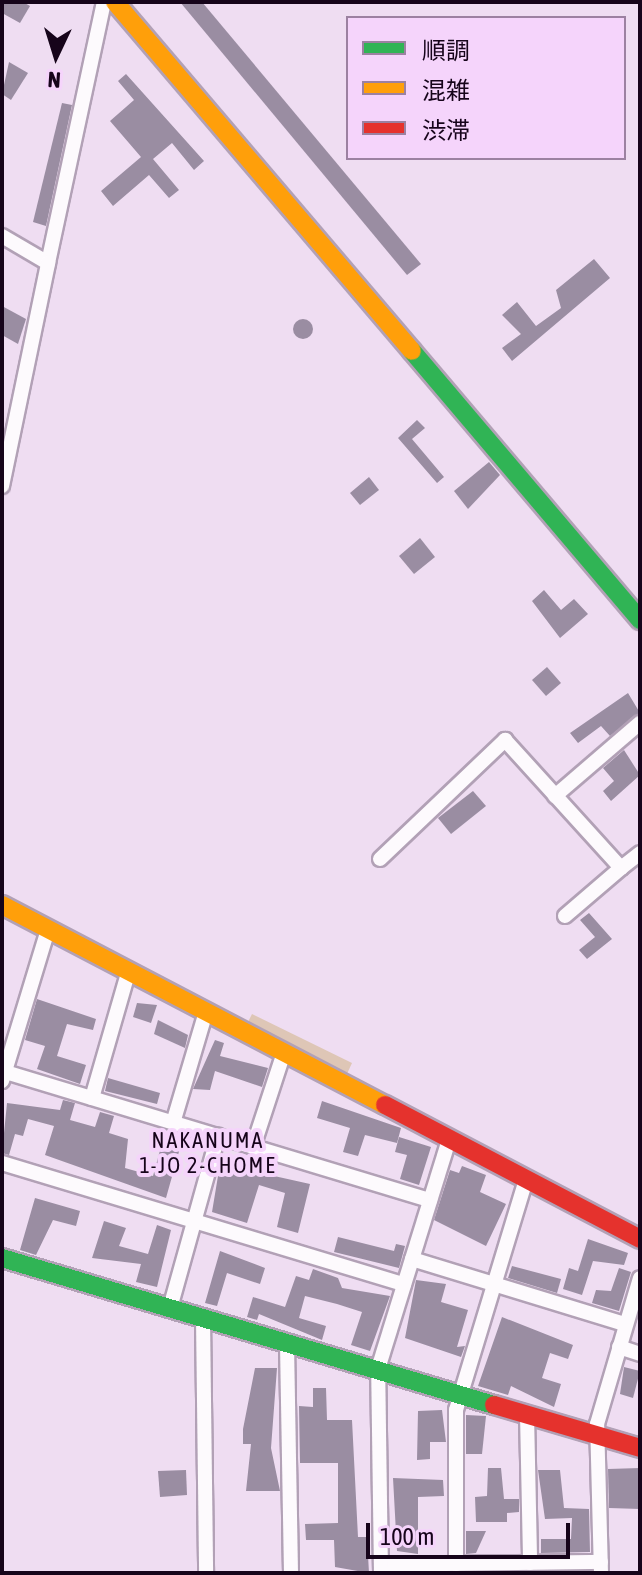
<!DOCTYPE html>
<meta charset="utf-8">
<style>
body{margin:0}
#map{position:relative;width:642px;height:1575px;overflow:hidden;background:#efddf2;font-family:"Asap Condensed","Noto Sans JP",sans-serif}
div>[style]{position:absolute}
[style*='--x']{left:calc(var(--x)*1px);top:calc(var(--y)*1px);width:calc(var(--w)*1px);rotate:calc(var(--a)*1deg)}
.green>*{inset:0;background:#dec6b6}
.building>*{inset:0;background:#9a8da2}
.round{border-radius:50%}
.roads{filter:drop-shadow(2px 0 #b2a1b6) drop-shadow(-2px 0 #b2a1b6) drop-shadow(0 2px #b2a1b6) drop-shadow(0 -2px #b2a1b6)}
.street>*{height:14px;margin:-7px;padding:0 7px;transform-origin:7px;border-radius:7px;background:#fdfafd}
.fast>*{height:18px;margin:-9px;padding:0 9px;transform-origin:9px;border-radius:9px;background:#30b455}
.slow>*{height:18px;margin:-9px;padding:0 9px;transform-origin:9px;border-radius:9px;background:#ff9f0a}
.jam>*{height:18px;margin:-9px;padding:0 9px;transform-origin:9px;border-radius:9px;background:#e5322d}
span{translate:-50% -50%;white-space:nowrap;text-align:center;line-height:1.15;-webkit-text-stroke:8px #f5d4fb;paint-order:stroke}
.neighbourhood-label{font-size:22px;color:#16041a;letter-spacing:2px}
.frame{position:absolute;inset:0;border:4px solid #16041a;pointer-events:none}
.legend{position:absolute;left:346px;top:16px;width:280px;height:144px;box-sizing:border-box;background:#f5d4fb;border:2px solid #9c81a1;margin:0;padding:10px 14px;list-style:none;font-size:24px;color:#16041a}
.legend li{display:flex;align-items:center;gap:16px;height:40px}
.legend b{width:40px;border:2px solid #9c81a1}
.north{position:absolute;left:16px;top:16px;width:80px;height:80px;-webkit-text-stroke:6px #f5d4fb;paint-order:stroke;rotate:184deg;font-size:22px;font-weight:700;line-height:32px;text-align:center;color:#16041a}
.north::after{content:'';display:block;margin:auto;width:28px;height:36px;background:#16041a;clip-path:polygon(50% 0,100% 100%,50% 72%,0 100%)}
.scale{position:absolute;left:366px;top:1523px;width:204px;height:36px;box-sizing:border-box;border:4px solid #16041a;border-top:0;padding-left:10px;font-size:24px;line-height:28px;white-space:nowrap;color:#16041a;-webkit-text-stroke:6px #f5d4fb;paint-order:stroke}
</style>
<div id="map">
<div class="green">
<i style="clip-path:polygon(252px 1014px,352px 1063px,346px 1076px,245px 1028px)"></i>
</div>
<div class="building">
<i style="clip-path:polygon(2px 2px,23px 2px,30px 6px,20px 23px,2px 13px)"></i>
<i style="clip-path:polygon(180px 2px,202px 2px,421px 264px,407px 275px)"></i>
<i style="clip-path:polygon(9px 62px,28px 73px,11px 100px,2px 94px)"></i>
<i style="clip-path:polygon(126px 74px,204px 161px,194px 170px,172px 143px,153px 159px,179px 190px,169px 198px,149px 175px,113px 206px,101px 191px,141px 157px,110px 121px,134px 100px,118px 81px)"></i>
<i style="clip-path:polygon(62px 103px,72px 105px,46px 226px,33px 222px)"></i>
<i style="clip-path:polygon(594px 259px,610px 278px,512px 361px,502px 348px,521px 334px,502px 315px,517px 302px,536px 326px,561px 308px,556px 290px)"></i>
<i style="clip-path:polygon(2px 306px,26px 319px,18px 344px,2px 335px)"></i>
<i class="round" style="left:293px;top:319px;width:20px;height:20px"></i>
<i style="clip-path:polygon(417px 420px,425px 428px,412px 439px,444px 477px,437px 483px,398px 438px)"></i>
<i style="clip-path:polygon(489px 462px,500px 475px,468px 509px,454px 491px)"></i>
<i style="clip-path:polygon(369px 477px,379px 490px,360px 505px,350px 493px)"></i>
<i style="clip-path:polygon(420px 538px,435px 557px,414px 574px,399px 556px)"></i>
<i style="clip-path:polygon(544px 590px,561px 610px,574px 599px,588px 614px,560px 638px,532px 601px)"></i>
<i style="clip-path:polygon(547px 667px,561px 683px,546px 696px,532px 680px)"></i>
<i style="clip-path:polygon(628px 693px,640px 713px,610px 736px,601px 726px,578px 743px,570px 733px)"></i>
<i style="clip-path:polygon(624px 750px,640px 775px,611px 801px,603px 791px,614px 781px,603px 768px)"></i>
<i style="clip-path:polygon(473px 791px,486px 806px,451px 834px,438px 818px)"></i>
<i style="clip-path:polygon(589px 913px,612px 939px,587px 959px,579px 950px,595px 937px,580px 920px)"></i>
<i style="clip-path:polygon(37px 999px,96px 1019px,93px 1030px,67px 1024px,57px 1056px,86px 1065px,80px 1084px,37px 1069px,45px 1046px,25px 1040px)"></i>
<i style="clip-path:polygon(137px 1003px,157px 1005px,151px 1023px,133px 1017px)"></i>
<i style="clip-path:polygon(158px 1020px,188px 1035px,185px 1048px,154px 1034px)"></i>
<i style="clip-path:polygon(215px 1040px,224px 1043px,220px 1056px,268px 1068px,262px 1087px,215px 1071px,210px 1090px,193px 1089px)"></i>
<i style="clip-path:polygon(108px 1078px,160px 1093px,157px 1104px,105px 1091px)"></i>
<i style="clip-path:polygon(63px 1100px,75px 1103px,70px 1120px,95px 1127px,100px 1112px,114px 1116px,109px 1133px,128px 1139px,125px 1168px,153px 1176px,162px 1143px,180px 1148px,166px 1198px,45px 1155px,54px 1126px,28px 1119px,23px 1136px,15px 1134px,9px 1155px,2px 1153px,7px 1103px,60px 1110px)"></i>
<i style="clip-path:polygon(322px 1101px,401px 1128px,397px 1143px,365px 1135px,358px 1156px,343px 1152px,350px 1128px,317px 1118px)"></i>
<i style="clip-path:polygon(399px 1137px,431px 1147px,419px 1185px,400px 1179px,407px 1155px,395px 1152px)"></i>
<i style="clip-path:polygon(220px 1164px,310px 1184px,298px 1233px,277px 1227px,285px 1193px,259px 1185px,247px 1223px,212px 1212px)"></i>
<i style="clip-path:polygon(462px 1166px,486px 1175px,480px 1192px,506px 1204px,486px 1246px,434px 1220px,450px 1170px,459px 1173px)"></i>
<i style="clip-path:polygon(35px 1198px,80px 1211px,76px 1226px,53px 1220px,36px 1255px,20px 1250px)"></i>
<i style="clip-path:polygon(104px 1221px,126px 1228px,119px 1246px,148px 1254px,157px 1225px,171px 1230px,157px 1287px,136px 1282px,141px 1264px,92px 1258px)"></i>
<i style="clip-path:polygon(338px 1237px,394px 1251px,396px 1244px,405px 1246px,399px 1268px,334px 1252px)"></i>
<i style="clip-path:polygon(588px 1239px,628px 1253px,624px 1265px,593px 1261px,582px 1295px,563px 1289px,569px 1268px,578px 1271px)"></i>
<i style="clip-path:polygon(220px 1251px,265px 1268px,260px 1284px,227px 1273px,217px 1306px,205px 1303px)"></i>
<i style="clip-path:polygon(512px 1266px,561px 1279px,557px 1293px,508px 1278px)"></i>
<i style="clip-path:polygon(619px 1268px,631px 1272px,619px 1311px,592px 1303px,596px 1290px,611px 1291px)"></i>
<i style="clip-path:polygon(313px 1269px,338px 1278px,342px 1288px,390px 1296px,370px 1351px,351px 1345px,362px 1312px,337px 1304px,305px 1296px,299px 1318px,326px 1326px,322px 1340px,259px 1314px,257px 1320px,247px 1317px,253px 1297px,285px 1307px,296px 1276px,309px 1280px)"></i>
<i style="clip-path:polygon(416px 1280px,446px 1284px,441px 1302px,468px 1310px,457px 1347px,465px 1346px,461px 1357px,405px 1338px)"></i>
<i style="clip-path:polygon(502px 1317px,573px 1345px,568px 1359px,550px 1353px,542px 1378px,561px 1384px,554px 1407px,511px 1386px,508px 1395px,478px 1386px)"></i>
<i style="clip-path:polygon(624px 1367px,640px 1371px,633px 1398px,620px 1394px)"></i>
<i style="clip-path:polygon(255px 1368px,277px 1368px,271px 1448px,280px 1491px,246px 1491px,251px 1444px,243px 1444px,243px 1429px)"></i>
<i style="clip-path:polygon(313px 1388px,326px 1388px,327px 1420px,352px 1420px,358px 1537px,367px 1537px,369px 1573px,335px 1567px,334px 1540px,306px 1540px,305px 1524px,338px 1523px,338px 1463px,300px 1463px,299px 1406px,313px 1407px)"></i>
<i style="clip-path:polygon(442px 1410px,446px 1442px,430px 1442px,430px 1459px,417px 1460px,418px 1411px)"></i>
<i style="clip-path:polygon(466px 1415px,486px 1416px,482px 1454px,466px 1454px)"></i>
<i style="clip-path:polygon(488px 1468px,501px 1468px,504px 1499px,519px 1499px,519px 1512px,507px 1513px,507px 1522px,476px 1522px,475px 1497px,487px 1496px)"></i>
<i style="clip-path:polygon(640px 1468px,640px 1509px,609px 1508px,608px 1469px)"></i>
<i style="clip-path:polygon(186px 1470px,187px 1495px,160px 1497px,158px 1471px)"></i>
<i style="clip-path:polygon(538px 1470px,560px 1470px,564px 1508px,589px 1509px,590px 1552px,541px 1553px,541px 1539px,571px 1539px,572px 1518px,545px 1519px)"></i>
<i style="clip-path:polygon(393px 1478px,443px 1480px,444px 1496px,418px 1497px,418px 1554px,397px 1551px)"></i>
<i style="clip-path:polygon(466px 1531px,486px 1531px,476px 1553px,466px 1554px)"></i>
</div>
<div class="roads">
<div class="street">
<i style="--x:2;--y:236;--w:53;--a:30.4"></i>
<i style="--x:48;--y:263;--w:267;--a:-77.9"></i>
<i style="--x:2;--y:486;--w:228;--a:-78.3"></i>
<i style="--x:555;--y:796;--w:112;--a:-40.7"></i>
<i style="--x:380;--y:859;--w:173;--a:-43.6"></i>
<i style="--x:505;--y:740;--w:173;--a:47.8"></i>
<i style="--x:621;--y:868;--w:24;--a:-38"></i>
<i style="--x:565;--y:916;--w:74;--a:-40.6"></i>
<i style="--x:2;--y:1071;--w:447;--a:16.8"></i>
<i style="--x:2;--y:1081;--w:158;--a:-73.1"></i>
<i style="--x:92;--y:1098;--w:130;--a:-73.9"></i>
<i style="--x:173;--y:1123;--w:113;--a:-73.5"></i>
<i style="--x:253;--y:1147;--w:97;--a:-71.9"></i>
<i style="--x:2;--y:1163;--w:420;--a:16.8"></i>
<i style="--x:412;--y:1259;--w:223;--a:17"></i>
<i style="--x:170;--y:1308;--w:179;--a:-74.4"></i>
<i style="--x:203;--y:1318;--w:255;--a:89.3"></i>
<i style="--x:287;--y:1344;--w:229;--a:89"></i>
<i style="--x:619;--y:1347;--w:22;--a:18"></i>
<i style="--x:527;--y:1414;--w:149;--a:88.8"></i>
<i style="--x:456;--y:1564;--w:154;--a:-90"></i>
<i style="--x:456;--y:1410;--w:241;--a:-73.1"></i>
<i style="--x:381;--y:1565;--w:220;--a:-0.8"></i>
<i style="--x:381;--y:1573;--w:204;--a:-90.8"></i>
<i style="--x:378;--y:1369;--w:241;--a:-72.8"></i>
<i style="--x:601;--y:1573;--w:149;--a:-91.5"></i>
<i style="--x:597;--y:1424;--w:152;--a:-73.6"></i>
</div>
<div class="fast">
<i style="--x:412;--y:351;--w:353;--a:49.7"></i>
<i style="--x:2;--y:1258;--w:513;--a:16.64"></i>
</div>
<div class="slow">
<i style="--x:115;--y:2;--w:458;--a:49.6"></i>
<i style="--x:2;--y:905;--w:432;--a:27.6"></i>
</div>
<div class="jam">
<i style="--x:385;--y:1105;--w:288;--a:27.7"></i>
<i style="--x:494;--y:1405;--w:152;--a:16.4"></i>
</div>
</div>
<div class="neighbourhood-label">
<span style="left:208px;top:1153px">NAKANUMA<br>1-JO 2-CHOME</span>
</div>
<div class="frame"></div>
<ul class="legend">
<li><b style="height:10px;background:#30b455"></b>順調</li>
<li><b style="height:10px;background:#ff9f0a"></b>混雑</li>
<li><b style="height:10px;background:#e5322d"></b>渋滞</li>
</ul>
<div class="north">N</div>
<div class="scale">100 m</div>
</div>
